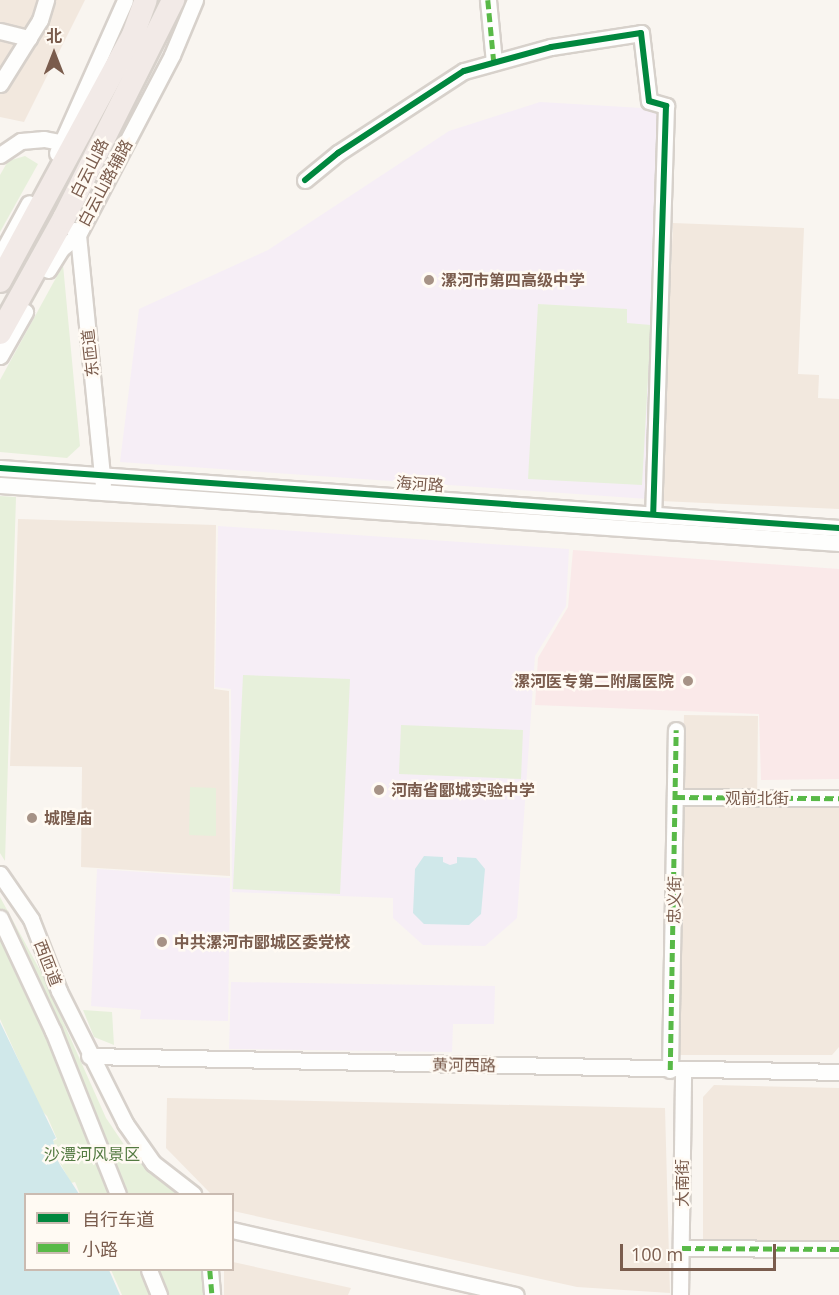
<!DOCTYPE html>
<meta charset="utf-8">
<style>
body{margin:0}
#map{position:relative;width:839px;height:1295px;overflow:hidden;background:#f9f5f0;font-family:"Open Sans","Noto Sans SC",sans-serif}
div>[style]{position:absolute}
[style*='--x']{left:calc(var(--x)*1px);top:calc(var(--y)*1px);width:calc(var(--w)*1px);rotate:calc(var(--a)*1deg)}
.residential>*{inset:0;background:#f2e8de}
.education>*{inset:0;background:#f6eef6}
.medical>*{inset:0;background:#fae9e9}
.green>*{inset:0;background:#e7f0db}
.water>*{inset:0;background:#d0e8ea}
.roads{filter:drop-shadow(2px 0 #d7d1cb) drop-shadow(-2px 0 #d7d1cb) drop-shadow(0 2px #d7d1cb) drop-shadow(0 -2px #d7d1cb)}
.minor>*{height:15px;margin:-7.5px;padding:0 7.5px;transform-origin:7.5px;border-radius:7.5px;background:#fefefd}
.highway>*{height:22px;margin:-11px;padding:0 11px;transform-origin:11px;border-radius:11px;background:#f2eae7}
.quiet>*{height:4.5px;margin-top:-2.25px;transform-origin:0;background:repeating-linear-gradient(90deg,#58b947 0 9px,transparent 0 13.5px)}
.cycleway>*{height:6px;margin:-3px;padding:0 3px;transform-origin:3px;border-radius:3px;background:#00873e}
.dots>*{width:16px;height:16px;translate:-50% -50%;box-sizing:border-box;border:3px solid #fffaf3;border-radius:50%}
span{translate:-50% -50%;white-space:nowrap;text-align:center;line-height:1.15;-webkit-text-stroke:5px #fffaf3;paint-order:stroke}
.street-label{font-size:16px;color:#7a5c4d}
.poi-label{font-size:16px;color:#7a5c4d;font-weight:700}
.left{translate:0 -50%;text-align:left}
.right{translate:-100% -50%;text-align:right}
.park-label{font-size:16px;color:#537a41}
.legend{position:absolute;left:24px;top:1193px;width:210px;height:78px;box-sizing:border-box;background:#fffaf3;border:2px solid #cabbb1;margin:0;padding:8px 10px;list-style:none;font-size:18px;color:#7a5c4d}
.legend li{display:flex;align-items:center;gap:12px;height:30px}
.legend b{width:30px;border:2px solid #cabbb1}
.north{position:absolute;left:24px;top:24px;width:60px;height:60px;-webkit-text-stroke:4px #fffaf3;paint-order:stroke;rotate:0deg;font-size:16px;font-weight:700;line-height:24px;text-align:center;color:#7a5c4d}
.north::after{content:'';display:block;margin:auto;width:21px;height:27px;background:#7a5c4d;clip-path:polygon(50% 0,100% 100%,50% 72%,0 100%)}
.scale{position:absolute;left:620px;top:1244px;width:156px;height:27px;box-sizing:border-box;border:3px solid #7a5c4d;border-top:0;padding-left:8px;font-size:18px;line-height:21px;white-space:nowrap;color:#7a5c4d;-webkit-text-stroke:4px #fffaf3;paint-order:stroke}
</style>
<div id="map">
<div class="residential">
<i style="clip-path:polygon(0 0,85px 0,24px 122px,0 117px)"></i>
<i style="clip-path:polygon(673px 223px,804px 228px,798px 374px,819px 375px,818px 398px,839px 399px,839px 509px,661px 501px)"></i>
<i style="clip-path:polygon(18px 519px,216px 525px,214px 689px,229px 691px,230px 876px,81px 867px,82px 767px,10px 766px)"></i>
<i style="clip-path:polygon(684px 715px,758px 716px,757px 806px,839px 806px,839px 1047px,832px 1055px,675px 1055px)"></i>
<i style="clip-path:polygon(714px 1085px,839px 1088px,839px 1241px,703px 1242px,703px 1097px)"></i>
<i style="clip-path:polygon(167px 1098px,665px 1108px,670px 1293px,577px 1287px,233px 1211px,232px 1194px,211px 1194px,166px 1148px)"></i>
<i style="clip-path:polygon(233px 1262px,351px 1288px,348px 1295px,224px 1295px,224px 1270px,232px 1270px)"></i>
</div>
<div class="education">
<i style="clip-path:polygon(540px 102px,659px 109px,648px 499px,120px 462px,139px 309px,268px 250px,449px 131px)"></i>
<i style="clip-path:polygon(218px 526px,569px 549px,566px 606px,535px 656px,517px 918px,485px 946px,423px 945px,393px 918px,393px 898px,232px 892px,231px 689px,215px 687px)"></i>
<i style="clip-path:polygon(97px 869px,230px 878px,228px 1021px,140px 1019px,141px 1010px,91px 1006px)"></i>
<i style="clip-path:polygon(231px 982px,495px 986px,494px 1024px,453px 1024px,452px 1052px,229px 1049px)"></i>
</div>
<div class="medical">
<i style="clip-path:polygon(573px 550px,839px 569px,839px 779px,761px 780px,759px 714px,535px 705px,538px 658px,568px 607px)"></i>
</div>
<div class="green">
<i style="clip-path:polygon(25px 156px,38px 164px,0 232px,0 175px,8px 161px)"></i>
<i style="clip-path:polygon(63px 265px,80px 446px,67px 458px,0 452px,0 380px)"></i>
<i style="clip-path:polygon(538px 304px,627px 309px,627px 323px,651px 325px,642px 485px,528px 479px)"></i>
<i style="clip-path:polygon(0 496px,16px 497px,5px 861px,0 853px)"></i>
<i style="clip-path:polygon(243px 675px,350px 679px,340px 894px,233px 889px)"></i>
<i style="clip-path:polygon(401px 725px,523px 730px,521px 779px,399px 774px)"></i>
<i style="clip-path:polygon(190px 787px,216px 788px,216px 836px,189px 835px)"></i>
<i style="clip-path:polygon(0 897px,41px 972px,106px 1118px,127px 1149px,176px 1194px,80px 1194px,75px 1182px,71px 1183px,60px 1163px,53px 1141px,57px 1139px,47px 1116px,41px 1110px,0 1019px)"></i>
<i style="clip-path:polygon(83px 1010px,112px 1012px,114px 1045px,94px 1037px)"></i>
<i style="clip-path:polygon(111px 1270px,204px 1270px,206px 1295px,122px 1295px)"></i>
</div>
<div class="water">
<i style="clip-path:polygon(424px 856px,443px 857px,443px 862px,450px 865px,457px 863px,457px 857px,476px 858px,485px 869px,481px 914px,469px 925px,424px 924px,413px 913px,415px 869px)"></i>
<i style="clip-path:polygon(0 1022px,56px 1138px,53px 1140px,59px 1163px,79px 1194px,26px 1194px,26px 1270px,109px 1270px,120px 1295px,0 1295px)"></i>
</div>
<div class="roads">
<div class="minor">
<i style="--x:488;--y:0;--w:62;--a:84.5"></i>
<i style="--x:0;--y:31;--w:30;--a:14"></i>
<i style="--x:0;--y:84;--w:75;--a:-58"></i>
<i style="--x:40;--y:20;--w:21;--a:-73"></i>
<i style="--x:57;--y:153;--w:167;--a:-66"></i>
<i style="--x:0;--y:155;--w:25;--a:-34"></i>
<i style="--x:21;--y:141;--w:23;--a:-5"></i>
<i style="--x:44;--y:139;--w:26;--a:11"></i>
<i style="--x:305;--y:180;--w:43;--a:-39.3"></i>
<i style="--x:338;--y:153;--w:150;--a:-33.1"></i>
<i style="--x:464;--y:71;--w:90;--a:-15.4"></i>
<i style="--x:551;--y:47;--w:91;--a:-8.8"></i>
<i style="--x:641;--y:33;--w:68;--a:83.3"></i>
<i style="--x:649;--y:101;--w:18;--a:16"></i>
<i style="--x:666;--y:106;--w:407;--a:91.8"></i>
<i style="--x:74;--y:230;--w:6;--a:51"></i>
<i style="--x:78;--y:235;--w:251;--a:84.3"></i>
<i style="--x:0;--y:256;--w:60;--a:-61.3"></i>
<i style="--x:48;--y:270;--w:25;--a:-58"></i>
<i style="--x:61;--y:249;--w:22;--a:-39"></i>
<i style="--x:78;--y:235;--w:203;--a:-62.4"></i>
<i style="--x:172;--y:55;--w:60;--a:-67.3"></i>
<i style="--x:0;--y:356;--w:51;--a:-60.4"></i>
<i style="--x:0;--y:468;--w:841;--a:4.09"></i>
<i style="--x:0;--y:485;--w:841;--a:3.95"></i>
<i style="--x:676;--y:797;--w:163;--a:0.4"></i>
<i style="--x:0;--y:874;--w:55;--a:55.4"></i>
<i style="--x:31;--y:919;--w:77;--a:68.7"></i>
<i style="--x:59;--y:991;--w:148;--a:63.4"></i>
<i style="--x:125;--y:1123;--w:49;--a:55"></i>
<i style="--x:153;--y:1163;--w:51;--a:37.8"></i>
<i style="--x:0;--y:918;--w:125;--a:64.9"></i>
<i style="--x:53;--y:1031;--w:175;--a:68.3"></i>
<i style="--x:89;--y:1056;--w:750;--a:1.22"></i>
<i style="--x:670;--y:1070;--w:340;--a:-89"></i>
<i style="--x:232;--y:1230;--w:291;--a:12.9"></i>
<i style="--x:682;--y:1248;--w:157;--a:0.4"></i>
<i style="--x:149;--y:1270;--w:27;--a:68"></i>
<i style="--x:210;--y:1270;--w:25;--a:85"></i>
<i style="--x:680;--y:1295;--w:224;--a:-89.2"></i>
</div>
<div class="highway">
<i style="--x:0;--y:281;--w:280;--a:-61.6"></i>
<i style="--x:133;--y:35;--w:37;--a:-70"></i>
<i style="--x:0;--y:333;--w:132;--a:-60.9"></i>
<i style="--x:64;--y:218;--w:244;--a:-63.4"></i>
</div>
</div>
<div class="quiet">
<i style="--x:488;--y:0;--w:62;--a:84.5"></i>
<i style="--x:676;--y:797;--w:163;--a:0.4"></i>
<i style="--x:670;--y:1070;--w:340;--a:-89"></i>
<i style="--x:682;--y:1248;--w:157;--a:0.4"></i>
<i style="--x:210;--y:1270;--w:25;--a:85"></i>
</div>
<div class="cycleway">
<i style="--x:305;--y:180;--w:43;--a:-39.3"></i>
<i style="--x:338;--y:153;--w:150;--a:-33.1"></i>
<i style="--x:464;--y:71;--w:90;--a:-15.4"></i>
<i style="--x:551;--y:47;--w:91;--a:-8.8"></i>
<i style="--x:641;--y:33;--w:68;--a:83.3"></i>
<i style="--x:649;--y:101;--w:18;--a:16"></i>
<i style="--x:666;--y:106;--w:407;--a:91.8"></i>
<i style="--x:0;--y:468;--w:841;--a:4.09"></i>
</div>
<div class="dots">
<i style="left:429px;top:280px;background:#a69286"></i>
<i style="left:688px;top:681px;background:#a69286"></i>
<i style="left:379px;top:790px;background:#a69286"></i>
<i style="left:32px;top:818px;background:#a69286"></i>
<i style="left:162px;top:942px;background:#a69286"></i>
</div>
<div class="street-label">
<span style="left:89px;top:168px;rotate:-63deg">白云山路</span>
<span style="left:105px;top:183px;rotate:-62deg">白云山路辅路</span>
<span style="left:90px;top:353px;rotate:-96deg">东匝道</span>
<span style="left:420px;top:484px;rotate:4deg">海河路</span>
<span style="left:757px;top:798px">观前北街</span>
<span style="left:674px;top:900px;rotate:-89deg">忠义街</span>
<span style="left:48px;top:963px;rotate:69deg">西匝道</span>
<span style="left:464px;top:1065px;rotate:1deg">黄河西路</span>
<span style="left:682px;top:1183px;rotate:-90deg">大南街</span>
</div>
<div class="poi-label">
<span class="left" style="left:441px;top:280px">漯河市第四高级中学</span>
<span class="right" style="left:674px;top:681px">漯河医专第二附属医院</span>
<span class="left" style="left:391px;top:790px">河南省郾城实验中学</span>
<span class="left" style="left:44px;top:818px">城隍庙</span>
<span class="left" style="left:174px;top:942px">中共漯河市郾城区委党校</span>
</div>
<div class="park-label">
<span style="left:92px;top:1154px">沙澧河风景区</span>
</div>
<ul class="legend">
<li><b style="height:8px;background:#00873e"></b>自行车道</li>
<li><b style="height:8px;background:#58b947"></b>小路</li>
</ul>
<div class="north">北</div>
<div class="scale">100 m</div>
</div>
